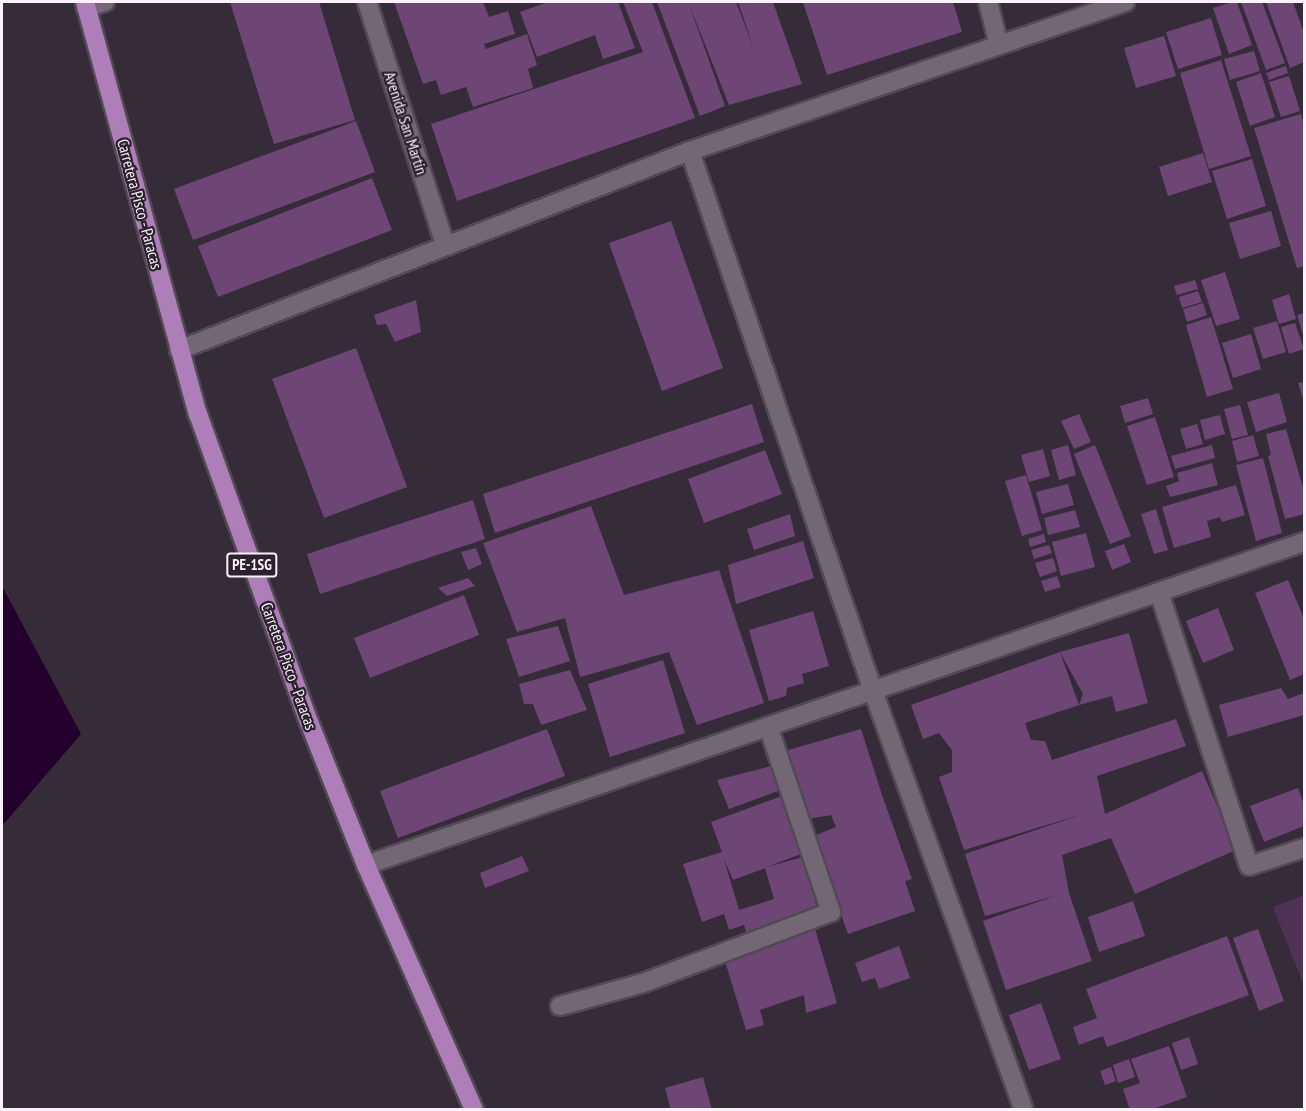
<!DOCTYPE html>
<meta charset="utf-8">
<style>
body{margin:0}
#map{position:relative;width:1306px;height:1111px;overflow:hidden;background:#362b38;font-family:"PT Sans Narrow",sans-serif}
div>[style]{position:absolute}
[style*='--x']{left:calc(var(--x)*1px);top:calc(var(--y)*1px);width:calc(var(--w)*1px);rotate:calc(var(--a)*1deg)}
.green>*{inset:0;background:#503256}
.water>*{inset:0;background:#24002c}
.building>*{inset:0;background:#6e4676}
.roads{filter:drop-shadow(2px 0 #524954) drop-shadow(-2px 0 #524954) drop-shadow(0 2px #524954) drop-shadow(0 -2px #524954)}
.pedestrian>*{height:18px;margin:-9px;padding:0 9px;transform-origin:9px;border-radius:9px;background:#736775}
.minor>*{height:18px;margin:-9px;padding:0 9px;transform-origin:9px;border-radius:9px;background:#736775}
.primary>*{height:18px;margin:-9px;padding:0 9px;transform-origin:9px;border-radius:9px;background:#ae7eb8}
span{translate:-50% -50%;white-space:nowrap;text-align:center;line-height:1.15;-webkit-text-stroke:4.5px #2b222d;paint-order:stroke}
.shield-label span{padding:2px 4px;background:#2b222d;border:2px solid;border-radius:4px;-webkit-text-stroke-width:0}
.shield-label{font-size:15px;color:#f9f2fa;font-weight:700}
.street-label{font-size:16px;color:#f9f2fa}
.frame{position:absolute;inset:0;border:3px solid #f9f2fa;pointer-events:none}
</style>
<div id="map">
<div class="green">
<i style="clip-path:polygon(1304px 895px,1304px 986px,1273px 907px)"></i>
</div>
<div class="water">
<i style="clip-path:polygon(2px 586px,81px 734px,2px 826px)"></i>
</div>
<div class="building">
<i style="clip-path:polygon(230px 2px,319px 2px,355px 120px,274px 144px)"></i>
<i style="clip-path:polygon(394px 2px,483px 2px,489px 17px,508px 11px,515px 34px,484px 44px,486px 49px,527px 34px,537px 65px,528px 69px,533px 88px,473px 107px,466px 87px,441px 95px,436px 80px,423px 84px)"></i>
<i style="clip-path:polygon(548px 2px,618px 2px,635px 48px,603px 59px,595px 35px,537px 57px,520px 12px)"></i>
<i style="clip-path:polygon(623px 2px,652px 2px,695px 118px,457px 201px,431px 124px,643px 52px)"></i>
<i style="clip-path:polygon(657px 2px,736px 2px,754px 49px,738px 2px,773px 2px,802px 84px,729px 105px,689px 4px,725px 106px,700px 116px)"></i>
<i style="clip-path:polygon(803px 2px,953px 2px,962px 32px,827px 75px)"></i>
<i style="clip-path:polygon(1232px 2px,1237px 2px,1252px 45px,1229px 54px,1213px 8px)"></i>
<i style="clip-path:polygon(1241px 2px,1262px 2px,1285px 63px,1266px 70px)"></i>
<i style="clip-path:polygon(1266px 2px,1293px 2px,1304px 33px,1304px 62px,1290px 68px)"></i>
<i style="clip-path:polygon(1211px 18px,1222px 55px,1178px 69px,1166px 32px)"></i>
<i style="clip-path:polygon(1164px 36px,1176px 76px,1136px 88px,1124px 48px)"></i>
<i style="clip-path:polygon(1254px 51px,1260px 71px,1230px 80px,1224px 59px)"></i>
<i style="clip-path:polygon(1221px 60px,1251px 156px,1209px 169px,1180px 73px)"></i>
<i style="clip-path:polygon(1286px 66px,1288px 73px,1269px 80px,1266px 73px)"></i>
<i style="clip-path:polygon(1261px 73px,1275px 117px,1250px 126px,1236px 82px)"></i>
<i style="clip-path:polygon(1289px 76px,1300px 111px,1281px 117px,1269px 82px)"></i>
<i style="clip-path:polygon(1301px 114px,1304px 125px,1304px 266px,1297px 268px,1254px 128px)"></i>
<i style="clip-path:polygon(356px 121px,375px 172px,193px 240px,174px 189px)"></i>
<i style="clip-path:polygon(1203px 153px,1212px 182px,1168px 196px,1159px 167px)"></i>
<i style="clip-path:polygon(1252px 159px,1266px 206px,1227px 219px,1212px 171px)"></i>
<i style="clip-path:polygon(372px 178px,392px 230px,218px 297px,198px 246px)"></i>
<i style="clip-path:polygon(1271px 211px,1281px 246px,1240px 259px,1229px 223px)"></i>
<i style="clip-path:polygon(671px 221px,723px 368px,662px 391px,609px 243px)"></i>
<i style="clip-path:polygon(1225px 272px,1240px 319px,1216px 326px,1201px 280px)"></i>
<i style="clip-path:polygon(1195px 280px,1198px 289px,1177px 295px,1174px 286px)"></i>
<i style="clip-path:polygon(1198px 291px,1202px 302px,1182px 308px,1179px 297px)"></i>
<i style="clip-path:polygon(1289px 294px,1296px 319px,1279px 324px,1272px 300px)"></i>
<i style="clip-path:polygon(416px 300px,421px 332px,395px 342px,386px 324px,377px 325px,374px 315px)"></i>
<i style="clip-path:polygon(1203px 303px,1207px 315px,1187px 322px,1183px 309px)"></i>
<i style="clip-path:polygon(1304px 313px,1304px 338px,1297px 315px)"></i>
<i style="clip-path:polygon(1211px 317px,1233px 389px,1207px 397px,1186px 325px)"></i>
<i style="clip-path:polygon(1277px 321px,1286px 352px,1263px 359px,1253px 328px)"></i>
<i style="clip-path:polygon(1295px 323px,1304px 349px,1289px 354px,1281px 327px)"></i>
<i style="clip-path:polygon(1251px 334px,1261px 369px,1233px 378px,1222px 343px)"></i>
<i style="clip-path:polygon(356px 348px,407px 487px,324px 518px,272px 379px)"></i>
<i style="clip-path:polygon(1304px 382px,1304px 402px,1298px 383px)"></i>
<i style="clip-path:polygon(1279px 393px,1287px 422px,1256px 432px,1247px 402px)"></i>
<i style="clip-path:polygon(1148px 398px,1153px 414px,1125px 423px,1120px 406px)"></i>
<i style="clip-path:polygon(752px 404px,764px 442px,495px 533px,483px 494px)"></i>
<i style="clip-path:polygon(1240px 405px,1248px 435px,1232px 439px,1224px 409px)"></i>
<i style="clip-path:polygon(1079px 414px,1091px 442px,1074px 449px,1061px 421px)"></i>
<i style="clip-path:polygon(1220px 415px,1225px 434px,1205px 440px,1200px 420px)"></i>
<i style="clip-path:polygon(1155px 417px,1174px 477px,1147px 485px,1127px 426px)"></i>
<i style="clip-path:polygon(1197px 424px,1203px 444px,1186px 449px,1180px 429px)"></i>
<i style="clip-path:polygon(1286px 429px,1304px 491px,1304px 514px,1285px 519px,1268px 456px,1271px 455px,1266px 434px)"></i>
<i style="clip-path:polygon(1253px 435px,1259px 456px,1237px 462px,1232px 441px)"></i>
<i style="clip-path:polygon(1068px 445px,1076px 475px,1059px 480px,1051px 450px)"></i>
<i style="clip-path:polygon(1095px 445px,1131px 536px,1110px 544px,1074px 454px)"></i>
<i style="clip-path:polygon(1212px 445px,1215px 458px,1175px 469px,1171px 456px)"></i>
<i style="clip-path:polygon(1043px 449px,1050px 476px,1029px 482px,1021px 455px)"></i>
<i style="clip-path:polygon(765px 450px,782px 494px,704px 523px,688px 479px)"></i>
<i style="clip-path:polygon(1263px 458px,1282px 533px,1256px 541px,1236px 465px)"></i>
<i style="clip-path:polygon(1212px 463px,1218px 485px,1170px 497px,1166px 486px,1179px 481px,1177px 473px)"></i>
<i style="clip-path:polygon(1026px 475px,1042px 530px,1022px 536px,1005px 481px)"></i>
<i style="clip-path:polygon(1068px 484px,1074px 505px,1042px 514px,1036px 492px)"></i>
<i style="clip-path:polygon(1236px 485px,1245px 515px,1222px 522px,1220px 517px,1207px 521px,1211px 537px,1174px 548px,1162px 507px)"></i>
<i style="clip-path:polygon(473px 500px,485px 539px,320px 594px,307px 554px)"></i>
<i style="clip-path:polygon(591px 506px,624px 595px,719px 570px,764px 703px,697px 725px,669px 652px,580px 677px,565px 618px,517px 632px,483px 543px)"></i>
<i style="clip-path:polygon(1156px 509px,1168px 550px,1154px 554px,1141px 514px)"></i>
<i style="clip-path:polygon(1075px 510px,1080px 527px,1048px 535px,1044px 518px)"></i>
<i style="clip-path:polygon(790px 514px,795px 536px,754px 550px,747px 529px)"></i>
<i style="clip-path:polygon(1086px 533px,1095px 567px,1061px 576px,1052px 542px)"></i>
<i style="clip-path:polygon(1044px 534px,1046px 542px,1030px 547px,1028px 539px)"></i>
<i style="clip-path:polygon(803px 541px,814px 578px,736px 604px,728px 565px)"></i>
<i style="clip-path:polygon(1124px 544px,1131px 562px,1112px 570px,1105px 551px)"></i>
<i style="clip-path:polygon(1049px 545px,1052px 553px,1034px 559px,1031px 550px)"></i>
<i style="clip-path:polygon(476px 548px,482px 564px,468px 570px,461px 552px)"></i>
<i style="clip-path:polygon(1053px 558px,1057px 571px,1040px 577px,1035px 563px)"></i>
<i style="clip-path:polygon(1057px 576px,1061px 587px,1045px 592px,1041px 581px)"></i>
<i style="clip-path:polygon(468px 578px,475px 586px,447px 596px,438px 588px)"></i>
<i style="clip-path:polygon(1288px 580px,1304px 619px,1304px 674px,1290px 680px,1255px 593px)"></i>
<i style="clip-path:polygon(464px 595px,479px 635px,370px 678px,354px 638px)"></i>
<i style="clip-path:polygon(1218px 608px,1234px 650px,1203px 663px,1186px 621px)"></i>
<i style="clip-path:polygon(813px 611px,829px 666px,802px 674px,804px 683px,787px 688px,786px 696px,769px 701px,749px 630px)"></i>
<i style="clip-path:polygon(558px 626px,570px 661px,519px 677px,506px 639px)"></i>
<i style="clip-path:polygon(1129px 633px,1148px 703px,1116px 712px,1112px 696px,1079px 705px,1083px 694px,1060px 652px,1079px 705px,1025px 723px,1031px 740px,1045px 741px,1052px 760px,1176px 719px,1186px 746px,1097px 776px,1105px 814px,1202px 771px,1236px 850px,1135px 894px,1111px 838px,1062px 855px,1069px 893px,1092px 961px,1006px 990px,983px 921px,1058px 895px,985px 916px,965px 854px,1083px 814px,964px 850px,939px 777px,952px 772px,952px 750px,939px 733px,923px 739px,911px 705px,1060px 652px)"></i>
<i style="clip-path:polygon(663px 660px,685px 733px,610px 757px,588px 684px)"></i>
<i style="clip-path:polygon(570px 670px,587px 710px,541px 725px,533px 704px,524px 704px,519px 684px)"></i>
<i style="clip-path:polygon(1281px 688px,1288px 699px,1304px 693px,1304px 715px,1228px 737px,1219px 705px)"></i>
<i style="clip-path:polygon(547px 729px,565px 776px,398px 838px,380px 791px)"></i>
<i style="clip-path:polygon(861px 729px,882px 795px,912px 879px,905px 881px,915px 911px,848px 934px,814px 836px,836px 827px,831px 815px,807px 819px,785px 751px)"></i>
<i style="clip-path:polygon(772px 766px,778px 791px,729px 809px,717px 780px)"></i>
<i style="clip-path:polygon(1298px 788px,1304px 805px,1304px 826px,1264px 842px,1250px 806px)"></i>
<i style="clip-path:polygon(evenodd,782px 796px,803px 853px,767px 867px,803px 857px,819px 915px,749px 940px,744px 925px,729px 930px,724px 914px,702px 922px,683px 864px,722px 852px,711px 822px,782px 796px,724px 859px,733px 880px,765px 868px,774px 899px,739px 910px,724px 859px)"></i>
<i style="clip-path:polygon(522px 856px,529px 871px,485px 888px,480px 873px)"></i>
<i style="clip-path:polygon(1133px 901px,1145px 936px,1099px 952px,1088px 917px)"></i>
<i style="clip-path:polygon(815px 929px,837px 1003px,806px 1013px,804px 995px,760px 1010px,764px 1025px,746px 1030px,724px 958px)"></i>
<i style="clip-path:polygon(1258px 929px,1284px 1001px,1259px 1011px,1233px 938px)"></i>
<i style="clip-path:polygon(1227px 936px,1249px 995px,1107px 1047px,1103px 1036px,1079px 1045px,1073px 1027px,1097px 1018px,1086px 989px)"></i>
<i style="clip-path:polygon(899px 946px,910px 978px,879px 989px,875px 978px,862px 982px,855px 963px)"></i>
<i style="clip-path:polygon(1041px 1003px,1061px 1059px,1029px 1070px,1009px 1015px)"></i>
<i style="clip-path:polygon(1189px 1037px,1198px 1064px,1181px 1070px,1172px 1043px)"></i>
<i style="clip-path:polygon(1169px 1046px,1187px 1097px,1150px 1110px,1130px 1110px,1123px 1089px,1140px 1083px,1131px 1059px)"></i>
<i style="clip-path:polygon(1129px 1059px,1135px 1077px,1118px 1083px,1113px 1065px)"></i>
<i style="clip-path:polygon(1111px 1067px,1116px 1081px,1105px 1085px,1100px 1071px)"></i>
<i style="clip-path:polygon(703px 1077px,712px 1110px,671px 1110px,665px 1088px)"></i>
</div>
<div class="roads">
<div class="pedestrian">
<i style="--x:560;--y:1006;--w:86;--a:-15.5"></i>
<i style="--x:643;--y:983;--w:201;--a:-20.7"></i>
<i style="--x:831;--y:912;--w:196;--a:-108.7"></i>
</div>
<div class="minor">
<i style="--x:367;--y:2;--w:255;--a:72.2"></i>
<i style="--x:988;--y:2;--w:44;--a:75.7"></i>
<i style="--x:86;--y:8;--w:20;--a:-18"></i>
<i style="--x:690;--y:151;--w:570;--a:71.28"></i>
<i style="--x:873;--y:691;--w:443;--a:70.2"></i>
<i style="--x:179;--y:350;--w:548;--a:-21.28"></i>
<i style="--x:690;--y:151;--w:460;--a:-18.9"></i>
<i style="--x:1159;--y:592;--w:288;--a:71.8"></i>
<i style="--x:1249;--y:866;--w:58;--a:-18.1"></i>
<i style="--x:366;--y:865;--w:992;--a:-19"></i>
</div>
<div class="primary">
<i style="--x:85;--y:2;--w:427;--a:74.7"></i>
<i style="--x:198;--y:414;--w:327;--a:70.2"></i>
<i style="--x:309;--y:722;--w:154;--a:68.3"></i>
<i style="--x:366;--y:865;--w:268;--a:66.2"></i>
</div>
</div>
<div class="shield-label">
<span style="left:252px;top:565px">PE-1SG</span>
</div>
<div class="street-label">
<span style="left:406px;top:123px;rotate:72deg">Avenida San Martín</span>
<span style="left:140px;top:204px;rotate:75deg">Carretera Pisco - Paracas</span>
<span style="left:289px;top:666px;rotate:70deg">Carretera Pisco - Paracas</span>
</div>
<div class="frame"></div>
</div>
